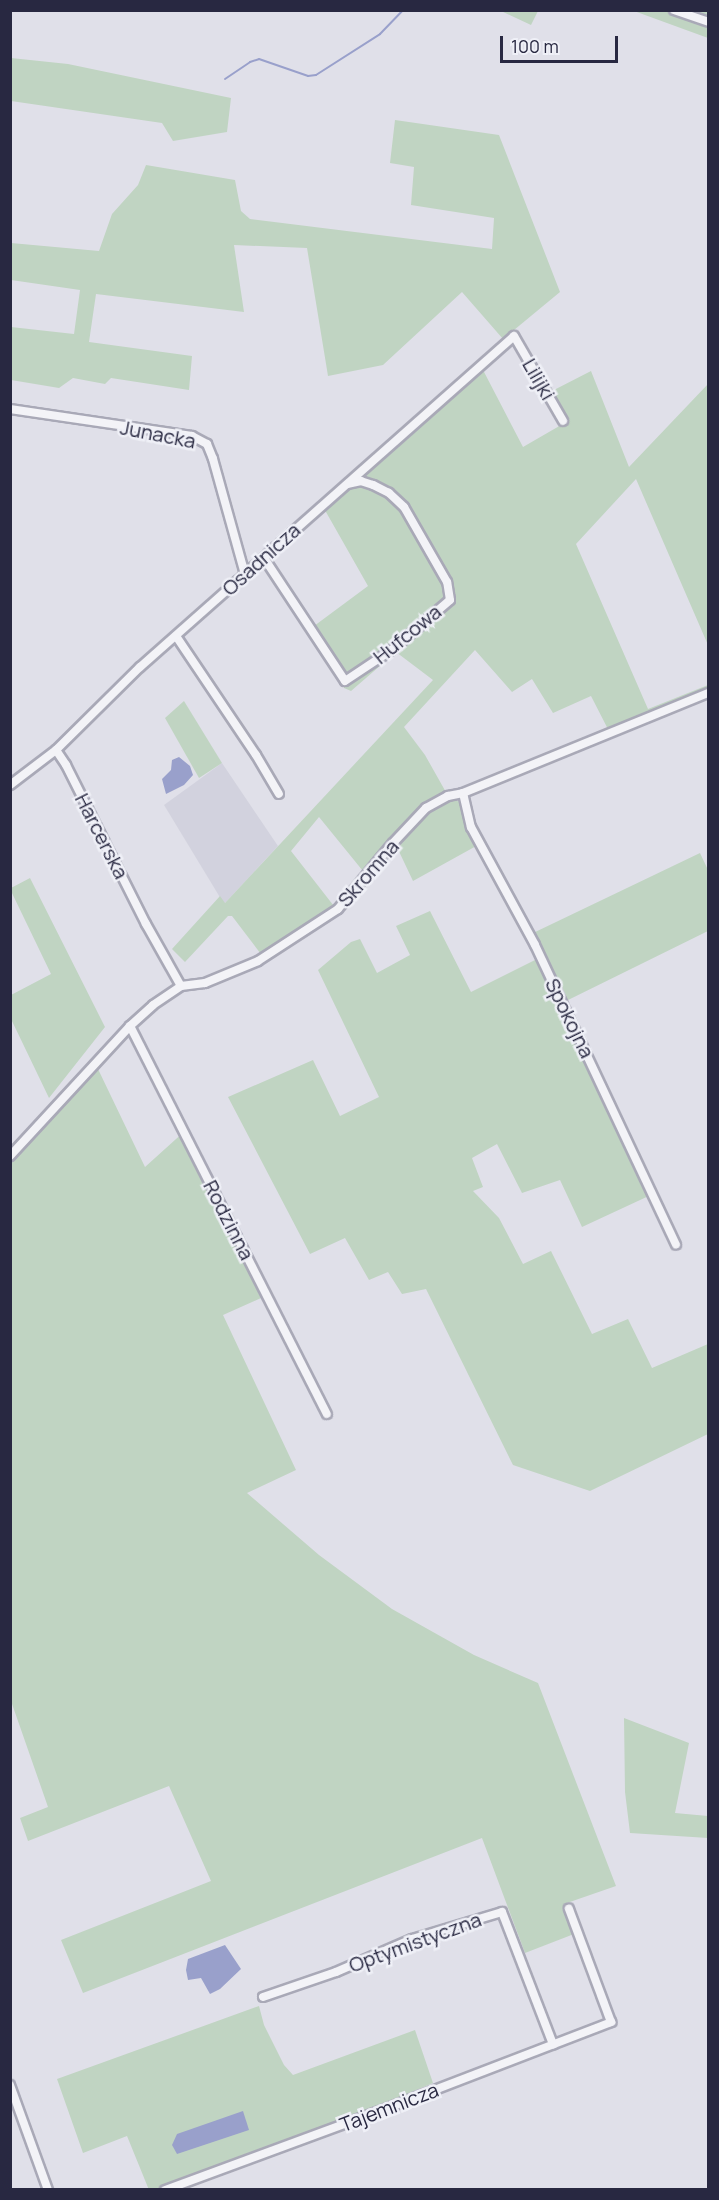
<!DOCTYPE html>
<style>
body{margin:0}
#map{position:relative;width:719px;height:2200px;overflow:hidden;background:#e0e0e9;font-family:Manrope,sans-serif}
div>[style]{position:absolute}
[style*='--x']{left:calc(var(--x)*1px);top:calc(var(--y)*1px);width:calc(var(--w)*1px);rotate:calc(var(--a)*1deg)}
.built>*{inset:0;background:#d2d2de}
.green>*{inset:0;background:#c0d4c2}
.water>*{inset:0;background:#99a0cb}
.stream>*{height:2px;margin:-1px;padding:0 1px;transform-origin:1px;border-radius:1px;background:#99a0cb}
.roads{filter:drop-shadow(2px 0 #a9a9b7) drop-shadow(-2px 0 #a9a9b7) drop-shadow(0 2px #a9a9b7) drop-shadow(0 -2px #a9a9b7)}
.street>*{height:8px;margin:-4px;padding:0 4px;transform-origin:4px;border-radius:4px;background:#f3f3f7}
span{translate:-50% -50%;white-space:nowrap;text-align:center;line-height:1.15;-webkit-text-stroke:5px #eff0f7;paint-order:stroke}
.street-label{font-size:20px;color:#282841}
.frame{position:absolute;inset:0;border:12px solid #282841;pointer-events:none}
.scale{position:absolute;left:500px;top:36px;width:118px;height:27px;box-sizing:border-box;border:3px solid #282841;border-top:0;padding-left:8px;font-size:18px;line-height:21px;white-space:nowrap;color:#282841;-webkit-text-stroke:4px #eff0f7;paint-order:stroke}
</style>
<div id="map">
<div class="built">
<i style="clip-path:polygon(222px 763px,278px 846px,224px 904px,164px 805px)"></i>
</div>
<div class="green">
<i style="clip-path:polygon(501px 11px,538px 10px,538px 11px,531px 25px)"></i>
<i style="clip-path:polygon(634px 11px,708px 11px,708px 38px)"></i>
<i style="clip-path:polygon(11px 58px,68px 64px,231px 98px,227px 132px,173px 141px,162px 123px,11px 101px)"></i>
<i style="clip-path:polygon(395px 120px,499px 135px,560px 292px,503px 339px,462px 292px,383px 365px,328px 376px,307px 248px,234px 245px,244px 312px,96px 294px,89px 342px,192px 356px,189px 390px,111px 378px,105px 384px,73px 378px,59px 388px,11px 380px,11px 327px,74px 334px,80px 290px,11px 280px,11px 243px,99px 251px,112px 214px,138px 185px,146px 165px,235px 180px,241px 211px,250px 219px,492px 249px,494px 218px,411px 205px,414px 167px,390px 163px)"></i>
<i style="clip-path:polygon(483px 370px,523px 447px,568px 421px,552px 391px,591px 371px,629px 467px,708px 384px,708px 645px,636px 479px,576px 544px,648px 709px,708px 685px,708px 697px,612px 737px,591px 696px,553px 713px,532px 679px,512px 692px,475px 650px,404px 727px,425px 755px,447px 794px,459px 802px,478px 845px,413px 881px,395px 843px,367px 876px,319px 817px,291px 851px,337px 910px,264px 958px,232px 916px,228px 916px,185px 962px,172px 949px,220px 896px,225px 903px,433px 680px,396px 652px,351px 691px,344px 688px,310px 629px,368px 586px,322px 505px)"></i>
<i style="clip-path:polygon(184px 701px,222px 763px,199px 778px,165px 718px)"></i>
<i style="clip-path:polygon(700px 853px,708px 870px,708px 931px,562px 1003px,653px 1194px,582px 1227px,560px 1180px,522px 1193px,497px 1144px,472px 1158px,483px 1187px,473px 1191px,499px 1218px,523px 1264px,551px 1251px,592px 1334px,628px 1319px,652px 1368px,708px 1344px,708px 1434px,590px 1491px,513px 1465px,426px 1289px,402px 1294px,388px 1272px,369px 1280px,345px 1238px,310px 1254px,228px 1097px,313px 1060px,340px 1116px,379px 1097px,318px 970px,351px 942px,360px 939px,377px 973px,410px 955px,396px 926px,430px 911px,471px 992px,543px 956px,531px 934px)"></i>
<i style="clip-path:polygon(30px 878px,105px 1027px,49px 1098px,11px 1019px,11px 995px,51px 974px,11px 891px,11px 888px)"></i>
<i style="clip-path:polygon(98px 1069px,145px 1167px,186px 1130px,261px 1298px,223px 1315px,296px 1470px,247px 1493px,319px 1555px,392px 1609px,474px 1655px,538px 1683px,616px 1886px,564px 1904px,574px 1934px,525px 1953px,482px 1838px,83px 1993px,61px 1940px,211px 1881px,169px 1786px,28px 1841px,20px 1818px,48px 1807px,11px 1701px,10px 1162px)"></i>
<i style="clip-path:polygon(624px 1718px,689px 1743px,675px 1813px,708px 1816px,708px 1838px,630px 1833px,625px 1792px)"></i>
<i style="clip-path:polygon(259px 2006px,264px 2025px,284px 2065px,293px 2075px,415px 2030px,433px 2083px,328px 2127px,159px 2189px,149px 2190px,127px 2136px,83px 2153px,57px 2079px)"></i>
</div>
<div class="water">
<i style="clip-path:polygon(179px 757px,190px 766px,193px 775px,184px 785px,166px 794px,162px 779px,171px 770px,172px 760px)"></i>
<i style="clip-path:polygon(225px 1945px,241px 1969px,220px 1989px,210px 1994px,201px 1978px,188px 1980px,186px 1970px,188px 1959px)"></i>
<i style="clip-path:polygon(243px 2111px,249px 2130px,177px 2154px,172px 2145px,177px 2134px)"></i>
</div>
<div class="stream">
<i style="--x:225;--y:79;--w:30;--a:-34"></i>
<i style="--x:250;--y:62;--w:9;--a:-18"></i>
<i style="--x:259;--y:59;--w:52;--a:19.1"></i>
<i style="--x:308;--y:76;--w:8;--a:-7"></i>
<i style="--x:316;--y:75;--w:76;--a:-32.6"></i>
<i style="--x:380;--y:34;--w:33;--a:-46"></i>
</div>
<div class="roads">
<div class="street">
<i style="--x:674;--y:10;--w:36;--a:19"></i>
<i style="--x:10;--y:409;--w:184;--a:8.4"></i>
<i style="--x:192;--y:436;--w:17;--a:28"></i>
<i style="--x:207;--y:444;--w:16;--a:68"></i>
<i style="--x:213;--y:459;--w:119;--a:74.5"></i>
<i style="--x:264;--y:558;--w:147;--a:56.6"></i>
<i style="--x:345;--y:681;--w:58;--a:-33.7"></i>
<i style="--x:393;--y:649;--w:75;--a:-40.7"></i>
<i style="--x:450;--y:600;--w:18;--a:-99"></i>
<i style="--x:447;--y:582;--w:86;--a:-119.8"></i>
<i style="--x:404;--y:507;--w:21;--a:-137"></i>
<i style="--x:389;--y:493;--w:18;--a:-153"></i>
<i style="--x:373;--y:485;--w:13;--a:-162"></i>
<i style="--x:361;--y:481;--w:13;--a:167"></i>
<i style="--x:176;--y:636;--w:143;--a:56.1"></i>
<i style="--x:256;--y:755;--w:45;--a:59.5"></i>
<i style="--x:56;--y:750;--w:18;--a:56"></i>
<i style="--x:66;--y:765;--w:178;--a:63.3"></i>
<i style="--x:146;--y:924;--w:71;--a:60.6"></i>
<i style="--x:10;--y:785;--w:58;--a:-37.3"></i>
<i style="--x:56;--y:750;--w:118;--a:-44.7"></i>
<i style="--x:140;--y:667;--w:499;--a:-41.5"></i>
<i style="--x:514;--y:336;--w:98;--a:60"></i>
<i style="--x:463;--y:793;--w:35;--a:77"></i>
<i style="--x:471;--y:827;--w:134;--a:61.5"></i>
<i style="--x:535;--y:945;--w:331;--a:64.8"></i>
<i style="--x:130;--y:1026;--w:435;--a:63.1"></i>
<i style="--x:10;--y:1156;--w:177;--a:-47.3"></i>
<i style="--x:130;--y:1026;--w:31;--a:-42"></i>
<i style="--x:153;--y:1005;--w:34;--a:-34"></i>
<i style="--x:181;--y:986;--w:24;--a:-7"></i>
<i style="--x:205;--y:983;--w:57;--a:-22.5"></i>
<i style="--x:258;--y:961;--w:95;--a:-33"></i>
<i style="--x:338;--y:909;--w:86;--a:-50.2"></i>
<i style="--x:393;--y:843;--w:48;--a:-46.7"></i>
<i style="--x:426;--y:808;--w:25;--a:-29"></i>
<i style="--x:448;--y:796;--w:15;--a:-11"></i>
<i style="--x:463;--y:793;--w:265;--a:-22.2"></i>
<i style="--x:263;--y:1997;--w:77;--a:-18.9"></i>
<i style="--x:336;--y:1972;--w:83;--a:-23.5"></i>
<i style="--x:412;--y:1939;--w:94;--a:-16.7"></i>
<i style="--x:502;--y:1912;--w:142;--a:68.9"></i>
<i style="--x:10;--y:2085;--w:112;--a:70.1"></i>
<i style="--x:165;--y:2190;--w:226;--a:-20.2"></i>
<i style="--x:377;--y:2112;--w:251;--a:-21"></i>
<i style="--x:611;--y:2022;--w:121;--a:-110.4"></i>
</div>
</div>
<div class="street-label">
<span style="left:539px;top:379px;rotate:60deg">Lilijki</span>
<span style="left:158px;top:434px;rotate:11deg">Junacka</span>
<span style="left:261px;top:559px;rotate:-42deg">Osadnicza</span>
<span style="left:407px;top:634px;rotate:-39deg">Hufcowa</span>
<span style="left:102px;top:836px;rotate:63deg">Harcerska</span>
<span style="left:368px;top:873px;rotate:-49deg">Skromna</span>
<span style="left:570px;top:1018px;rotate:64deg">Spokojna</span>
<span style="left:229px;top:1220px;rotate:63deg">Rodzinna</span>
<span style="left:415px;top:1942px;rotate:-20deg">Optymistyczna</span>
<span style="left:389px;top:2107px;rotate:-21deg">Tajemnicza</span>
</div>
<div class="frame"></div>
<div class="scale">100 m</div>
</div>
